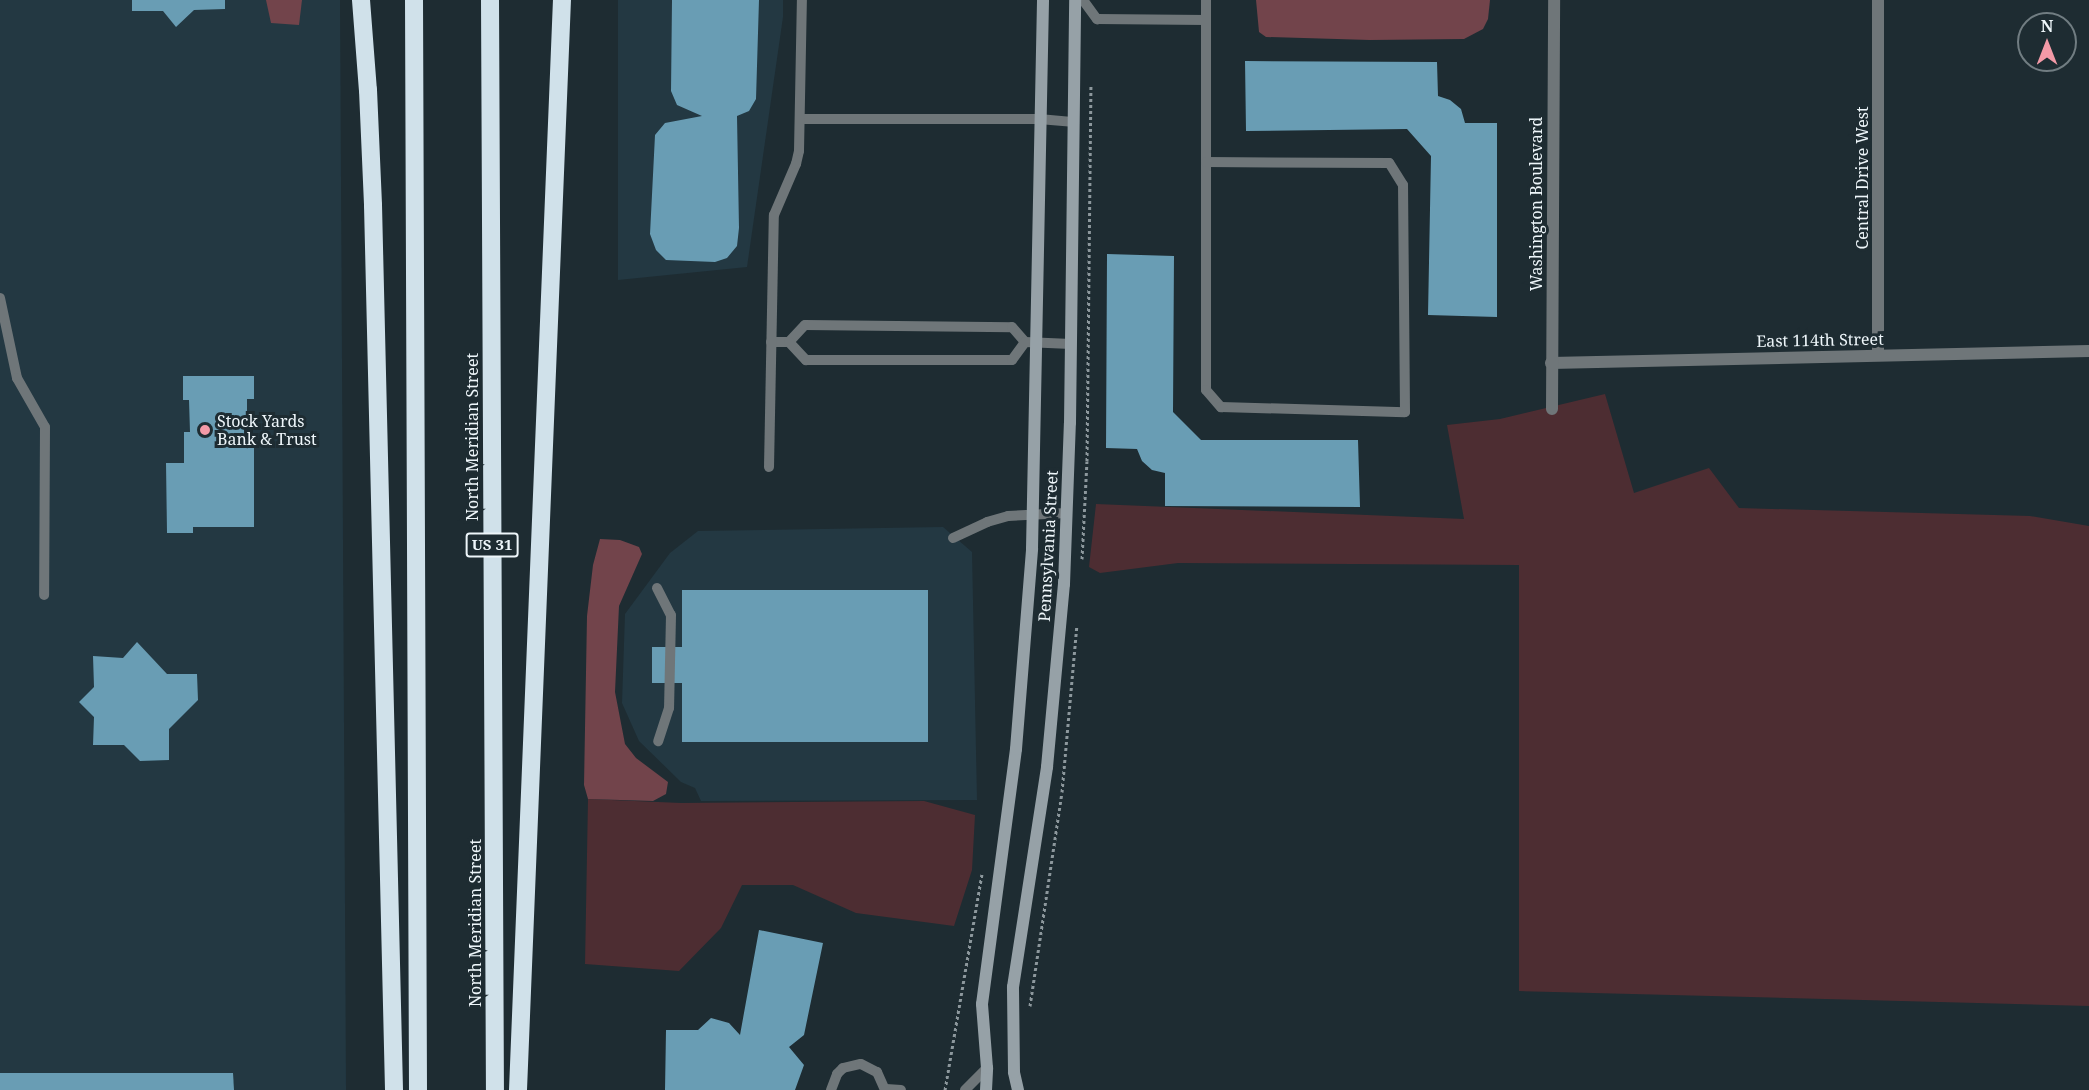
<!DOCTYPE html>
<style>
body{margin:0}
#map{position:relative;width:2089px;height:1090px;overflow:hidden;background:#1e2c32;font-family:"Noto Serif",serif}
div>[style]{position:absolute}
[style*='--x']{left:calc(var(--x)*1px);top:calc(var(--y)*1px);width:calc(var(--w)*1px);rotate:calc(var(--a)*1deg)}
.built>*{inset:0;background:#233842}
.green>*{inset:0;background:#4d2d32}
.water>*{inset:0;background:#72444b}
.building>*{inset:0;background:#699db4}
.path>*{height:3px;margin-top:-1.5px;transform-origin:0;background:repeating-linear-gradient(90deg,#8d989d 0 3px,transparent 0 6px)}
.lane>*{height:10px;margin:-5px;padding:0 5px;transform-origin:5px;border-radius:5px;background:#6f7679}
.street>*{height:12px;margin:-6px;padding:0 6px;transform-origin:6px;border-radius:6px;background:#6f7679}
.secondary>*{height:12px;margin:-6px;padding:0 6px;transform-origin:6px;border-radius:6px;background:#96a1a7}
.highway>*{height:18px;margin:-9px;padding:0 9px;transform-origin:9px;border-radius:9px;background:#d0e1ea}
.dots>*{width:16px;height:16px;translate:-50% -50%;box-sizing:border-box;border:3px solid #1e2c32;border-radius:50%}
span{translate:-50% -50%;white-space:nowrap;text-align:center;line-height:1.15;-webkit-text-stroke:6px #1e2c32;paint-order:stroke}
.shield-label span{padding:2px 4px;background:#1e2c32;border:2px solid;border-radius:4px;-webkit-text-stroke-width:0}
.shield-label{font-size:15px;color:#eef6fa;font-weight:700}
.street-label{font-size:16px;color:#eef6fa}
.poi-label{font-size:16px;color:#eef6fa}
.left{translate:0 -50%;text-align:left}
.north{position:absolute;left:2017px;top:12px;width:60px;height:60px;box-sizing:border-box;background:#1e2c32;border:2px solid #717d82;border-radius:50%;rotate:0deg;font-size:16px;font-weight:700;line-height:24px;text-align:center;color:#eef6fa}
.north::after{content:'';display:block;margin:auto;width:21px;height:27px;background:#f39aa7;clip-path:polygon(50% 0,100% 100%,50% 72%,0 100%)}
</style>
<div id="map">
<div class="built">
<i style="clip-path:polygon(0 0,340px 0,346px 1090px,0 1090px)"></i>
<i style="clip-path:polygon(618px 0,783px 0,783px 17px,747px 267px,618px 280px)"></i>
<i style="clip-path:polygon(943px 527px,972px 552px,977px 800px,701px 801px,695px 788px,681px 782px,639px 741px,622px 703px,625px 614px,670px 553px,698px 531px)"></i>
</div>
<div class="green">
<i style="clip-path:polygon(1605px 394px,1634px 493px,1709px 468px,1739px 508px,2030px 516px,2089px 526px,2089px 1006px,1519px 991px,1519px 565px,1178px 563px,1100px 573px,1089px 567px,1096px 504px,1464px 519px,1447px 425px,1500px 419px)"></i>
<i style="clip-path:polygon(588px 799px,681px 803px,924px 801px,975px 815px,972px 870px,954px 926px,856px 913px,793px 885px,742px 885px,721px 928px,679px 971px,585px 964px)"></i>
</div>
<div class="water">
<i style="clip-path:polygon(266px 0,302px 0,299px 25px,271px 23px)"></i>
<i style="clip-path:polygon(1256px 0,1490px 0,1488px 19px,1483px 29px,1464px 39px,1370px 40px,1266px 37px,1259px 32px)"></i>
<i style="clip-path:polygon(600px 539px,620px 540px,639px 547px,642px 554px,619px 606px,615px 692px,625px 744px,636px 758px,668px 782px,666px 794px,653px 801px,588px 799px,584px 785px,587px 616px,593px 565px)"></i>
</div>
<div class="building">
<i style="clip-path:polygon(132px 0,225px 0,225px 9px,194px 10px,176px 27px,163px 11px,132px 11px)"></i>
<i style="clip-path:polygon(672px 0,759px 0,756px 99px,749px 111px,737px 116px,739px 228px,737px 246px,727px 258px,715px 262px,666px 260px,656px 250px,650px 234px,655px 135px,665px 123px,702px 116px,677px 105px,671px 91px)"></i>
<i style="clip-path:polygon(1245px 61px,1437px 62px,1438px 96px,1450px 100px,1461px 109px,1465px 123px,1497px 123px,1497px 317px,1428px 315px,1431px 156px,1407px 129px,1246px 131px)"></i>
<i style="clip-path:polygon(1107px 254px,1174px 256px,1173px 412px,1201px 440px,1358px 440px,1360px 507px,1165px 506px,1165px 473px,1152px 470px,1142px 461px,1137px 449px,1106px 448px)"></i>
<i style="clip-path:polygon(183px 376px,254px 376px,254px 399px,247px 399px,247px 433px,254px 433px,254px 527px,193px 527px,193px 533px,167px 533px,166px 463px,184px 463px,184px 432px,190px 432px,189px 400px,183px 400px)"></i>
<i style="clip-path:polygon(682px 590px,928px 590px,928px 742px,682px 742px,682px 683px,652px 683px,652px 647px,682px 647px)"></i>
<i style="clip-path:polygon(137px 642px,167px 674px,197px 674px,198px 700px,169px 729px,169px 760px,140px 761px,124px 745px,93px 745px,94px 717px,79px 702px,94px 687px,93px 656px,123px 658px)"></i>
<i style="clip-path:polygon(759px 930px,823px 943px,804px 1035px,789px 1047px,804px 1065px,795px 1090px,665px 1090px,666px 1030px,698px 1030px,711px 1018px,729px 1023px,740px 1035px)"></i>
<i style="clip-path:polygon(0 1073px,233px 1073px,234px 1090px,0 1090px)"></i>
</div>
<div class="path">
<i style="--x:1082;--y:559;--w:98;--a:-87.1"></i>
<i style="--x:1087;--y:461;--w:375;--a:-89.4"></i>
<i style="--x:1030;--y:1006;--w:216;--a:-81.5"></i>
<i style="--x:1062;--y:792;--w:168;--a:-84.9"></i>
<i style="--x:945;--y:1090;--w:219;--a:-80.3"></i>
</div>
<div class="lane">
<i style="--x:1083;--y:0;--w:24;--a:54"></i>
<i style="--x:1097;--y:19;--w:109;--a:0.5"></i>
<i style="--x:1206;--y:0;--w:390;--a:90"></i>
<i style="--x:1206;--y:390;--w:23;--a:49"></i>
<i style="--x:1221;--y:407;--w:184;--a:1.6"></i>
<i style="--x:1405;--y:412;--w:227;--a:-90.5"></i>
<i style="--x:1403;--y:185;--w:26;--a:-122"></i>
<i style="--x:1389;--y:163;--w:183;--a:-179.7"></i>
<i style="--x:801;--y:119;--w:238;--a:0"></i>
<i style="--x:1039;--y:119;--w:33;--a:5"></i>
<i style="--x:0;--y:298;--w:82;--a:78"></i>
<i style="--x:17;--y:378;--w:56;--a:60.3"></i>
<i style="--x:45;--y:427;--w:168;--a:90.3"></i>
<i style="--x:771;--y:342;--w:18;--a:0"></i>
<i style="--x:789;--y:342;--w:23;--a:-47"></i>
<i style="--x:805;--y:325;--w:207;--a:0.6"></i>
<i style="--x:1012;--y:327;--w:20;--a:49"></i>
<i style="--x:1025;--y:342;--w:46;--a:2.5"></i>
<i style="--x:789;--y:342;--w:25;--a:47"></i>
<i style="--x:806;--y:360;--w:206;--a:0"></i>
<i style="--x:1012;--y:360;--w:22;--a:-54"></i>
<i style="--x:769;--y:467;--w:252;--a:-88.9"></i>
<i style="--x:774;--y:215;--w:56;--a:-66.7"></i>
<i style="--x:796;--y:164;--w:13;--a:-77"></i>
<i style="--x:799;--y:151;--w:151;--a:-88.9"></i>
<i style="--x:953;--y:538;--w:38;--a:-25"></i>
<i style="--x:987;--y:522;--w:22;--a:-16"></i>
<i style="--x:1008;--y:516;--w:59;--a:-2.9"></i>
<i style="--x:657;--y:588;--w:30;--a:63"></i>
<i style="--x:671;--y:615;--w:93;--a:91.2"></i>
<i style="--x:669;--y:708;--w:35;--a:108"></i>
<i style="--x:886;--y:1089;--w:15;--a:4"></i>
<i style="--x:831;--y:1090;--w:17;--a:-69"></i>
<i style="--x:837;--y:1074;--w:8;--a:-45"></i>
<i style="--x:843;--y:1068;--w:18;--a:-13"></i>
<i style="--x:861;--y:1064;--w:18;--a:27"></i>
<i style="--x:877;--y:1072;--w:20;--a:66"></i>
<i style="--x:965;--y:1090;--w:31;--a:-45"></i>
</div>
<div class="street">
<i style="--x:1878;--y:355;--w:355;--a:-90"></i>
<i style="--x:1551;--y:363;--w:538;--a:-1.28"></i>
<i style="--x:1552;--y:409;--w:409;--a:-89.7"></i>
</div>
<div class="secondary">
<i style="--x:986;--y:1090;--w:22;--a:-87"></i>
<i style="--x:987;--y:1068;--w:64;--a:-94.5"></i>
<i style="--x:982;--y:1004;--w:257;--a:-82.4"></i>
<i style="--x:1016;--y:749;--w:201;--a:-85.4"></i>
<i style="--x:1032;--y:549;--w:549;--a:-88.85"></i>
<i style="--x:1018;--y:1090;--w:18;--a:-103"></i>
<i style="--x:1014;--y:1072;--w:85;--a:-90.7"></i>
<i style="--x:1013;--y:987;--w:223;--a:-81.2"></i>
<i style="--x:1047;--y:767;--w:184;--a:-84.7"></i>
<i style="--x:1064;--y:584;--w:161;--a:-87.9"></i>
<i style="--x:1070;--y:423;--w:423;--a:-89.3"></i>
</div>
<div class="highway">
<i style="--x:361;--y:0;--w:90;--a:85.6"></i>
<i style="--x:368;--y:90;--w:115;--a:87.5"></i>
<i style="--x:373;--y:205;--w:885;--a:88.64"></i>
<i style="--x:414;--y:0;--w:1090;--a:89.79"></i>
<i style="--x:490;--y:0;--w:1090;--a:89.74"></i>
<i style="--x:518;--y:1090;--w:1091;--a:-87.69"></i>
</div>
<div class="dots">
<i style="left:205px;top:430px;background:#f39aa7"></i>
</div>
<div class="shield-label">
<span style="left:492px;top:545px">US 31</span>
</div>
<div class="street-label">
<span style="left:1862px;top:178px;rotate:-90deg">Central Drive West</span>
<span style="left:1536px;top:204px;rotate:-90deg">Washington Boulevard</span>
<span style="left:1820px;top:340px;rotate:-1deg">East 114th Street</span>
<span style="left:472px;top:437px;rotate:-90deg">North Meridian Street</span>
<span style="left:1048px;top:546px;rotate:-87deg">Pennsylvania Street</span>
<span style="left:475px;top:923px;rotate:-90deg">North Meridian Street</span>
</div>
<div class="poi-label">
<span class="left" style="left:217px;top:430px">Stock Yards<br>Bank &amp; Trust</span>
</div>
<div class="north">N</div>
</div>
